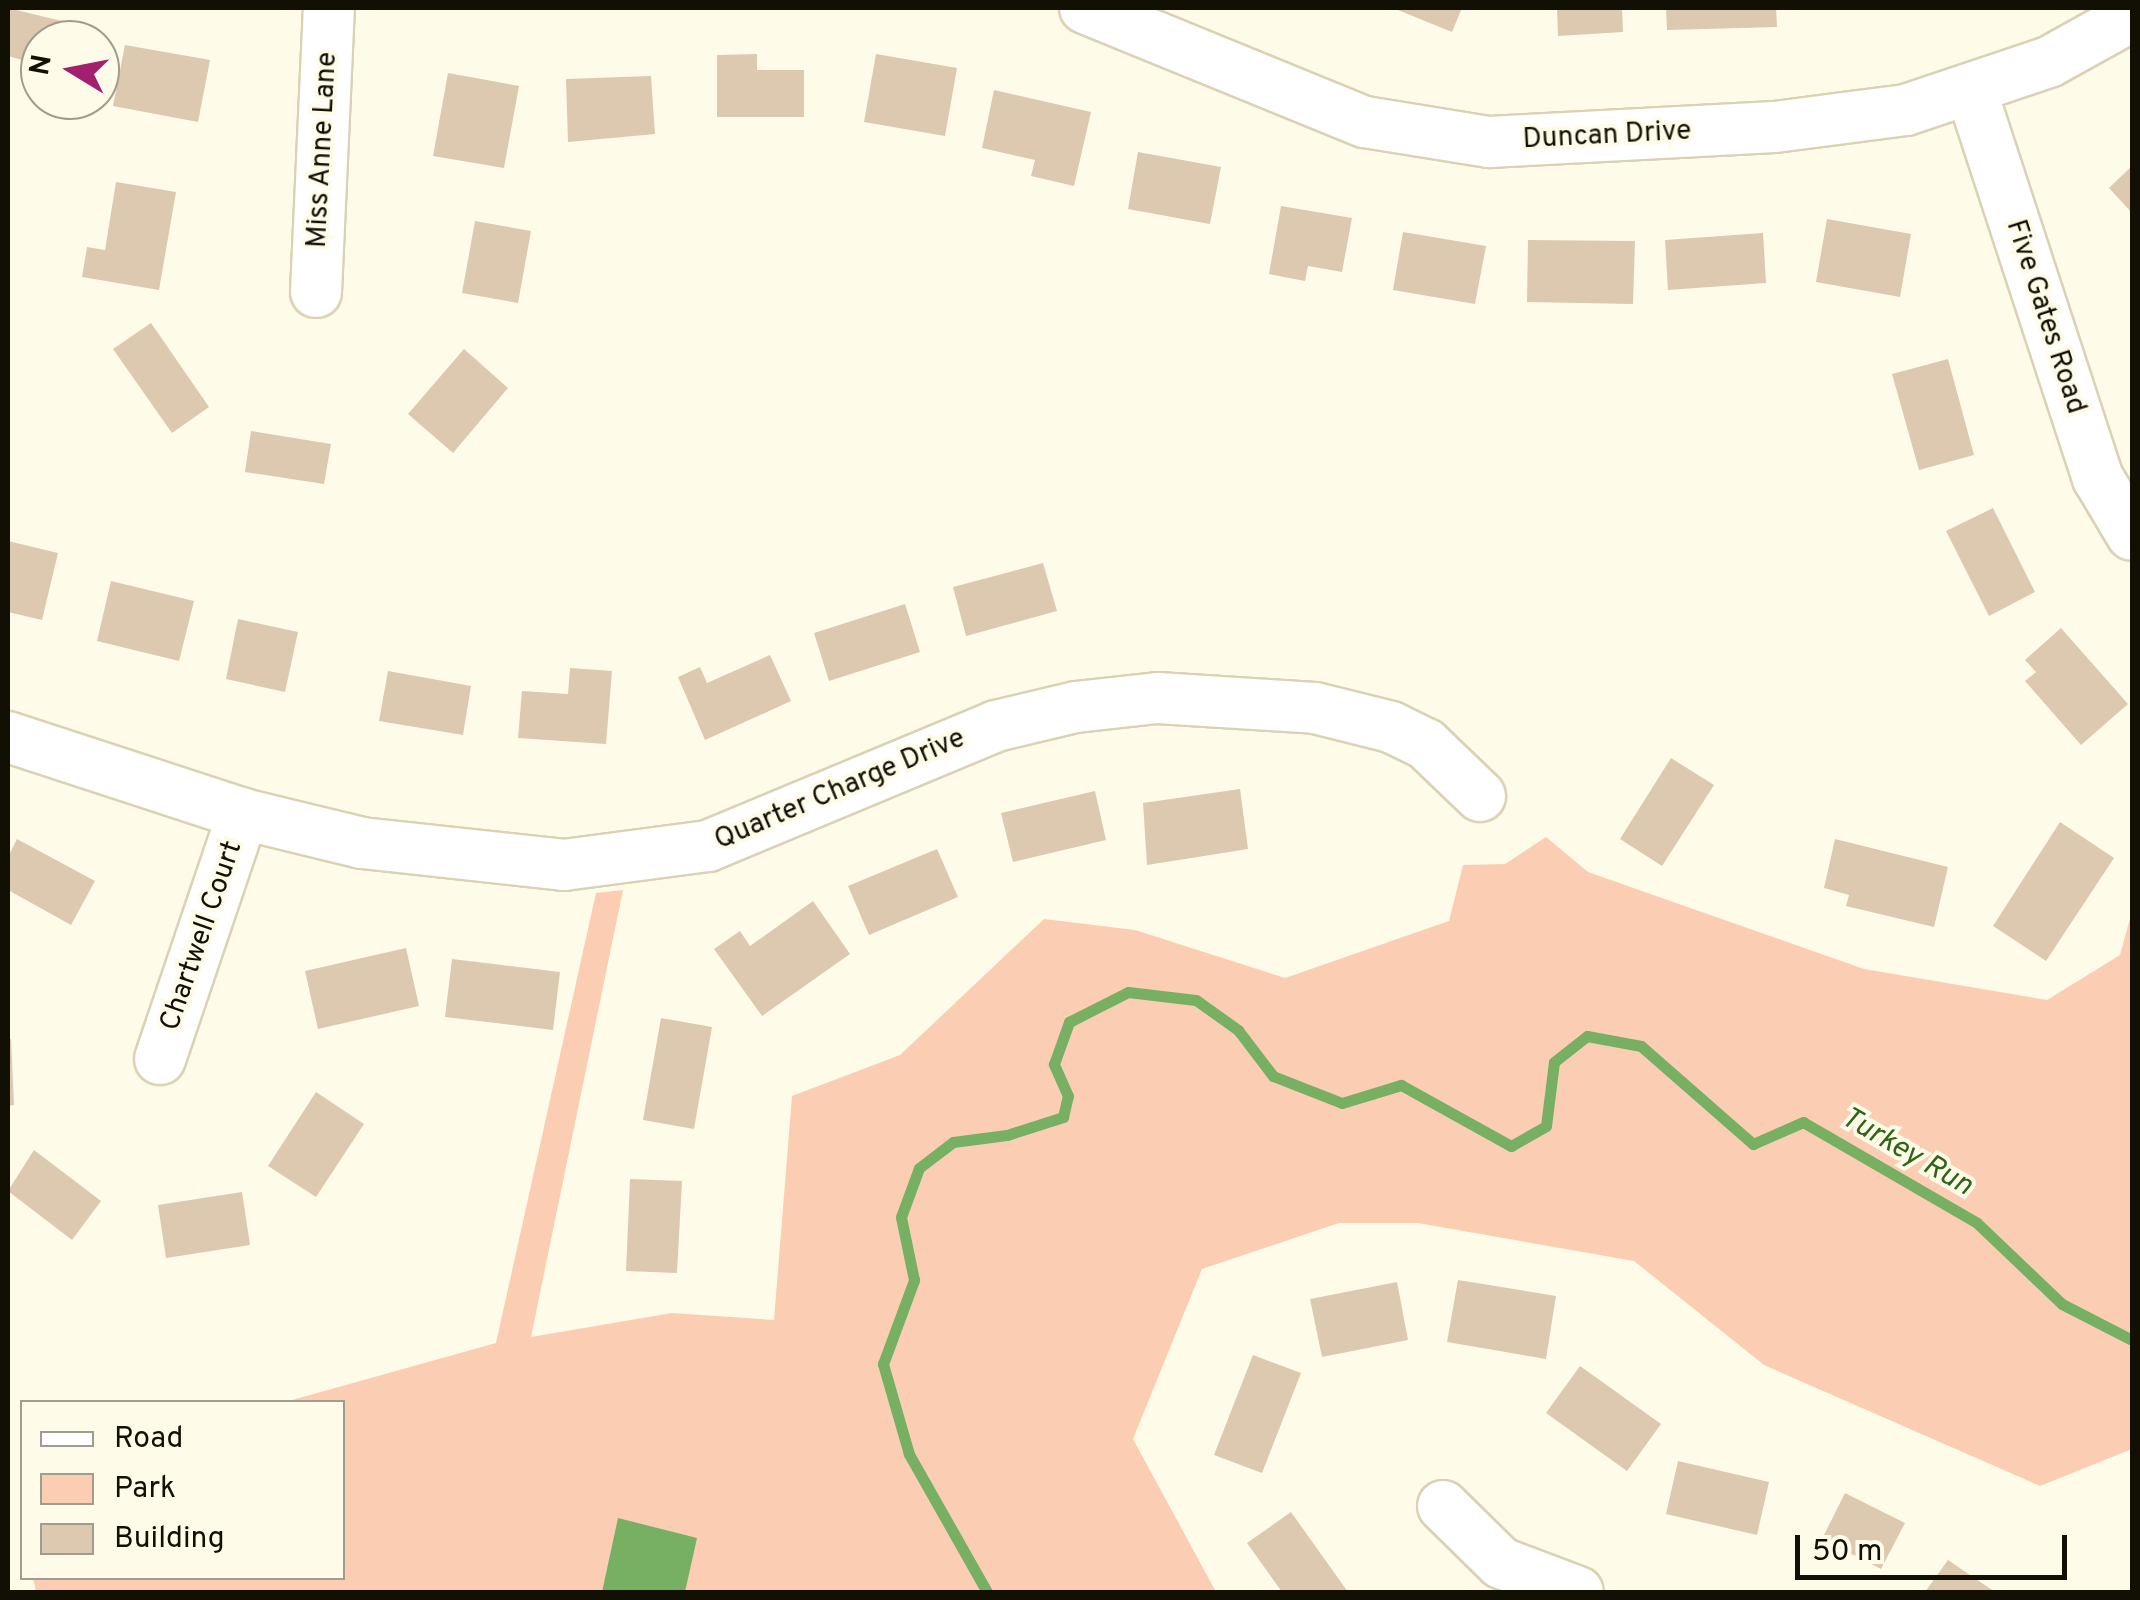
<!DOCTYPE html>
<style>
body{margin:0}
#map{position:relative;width:2140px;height:1600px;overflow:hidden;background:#fffbe9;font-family:Overpass,sans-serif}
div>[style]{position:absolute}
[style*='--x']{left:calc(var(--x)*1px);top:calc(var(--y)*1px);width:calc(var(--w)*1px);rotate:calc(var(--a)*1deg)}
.green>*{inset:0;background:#fbceb3}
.water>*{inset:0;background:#77b063}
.stream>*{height:11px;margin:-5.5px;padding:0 5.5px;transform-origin:5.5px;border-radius:5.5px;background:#77b063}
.building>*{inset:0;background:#dcc9b0}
.roads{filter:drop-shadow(2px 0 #dad2b5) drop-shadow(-2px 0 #dad2b5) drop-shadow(0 2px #dad2b5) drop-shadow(0 -2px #dad2b5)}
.minor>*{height:50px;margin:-25px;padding:0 25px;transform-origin:25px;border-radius:25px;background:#fff}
span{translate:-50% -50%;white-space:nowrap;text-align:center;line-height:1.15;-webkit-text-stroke:8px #fffbe9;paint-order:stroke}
.street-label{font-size:28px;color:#120f05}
.water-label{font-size:30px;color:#2f6517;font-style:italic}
.frame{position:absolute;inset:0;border:10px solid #120f05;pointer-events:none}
.legend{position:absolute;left:20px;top:1400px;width:325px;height:180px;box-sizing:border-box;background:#fffbe9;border:2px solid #a09d8e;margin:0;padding:12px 18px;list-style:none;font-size:30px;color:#120f05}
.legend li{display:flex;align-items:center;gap:20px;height:50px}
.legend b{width:50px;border:2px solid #a09d8e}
.north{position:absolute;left:20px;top:20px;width:100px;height:100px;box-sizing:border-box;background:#fffbe9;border:2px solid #a09d8e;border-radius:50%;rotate:280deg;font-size:28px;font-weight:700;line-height:40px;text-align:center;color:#120f05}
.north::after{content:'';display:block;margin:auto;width:35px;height:45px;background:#a3206f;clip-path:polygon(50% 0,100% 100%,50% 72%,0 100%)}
.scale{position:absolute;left:1795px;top:1535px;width:272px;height:45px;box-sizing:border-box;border:5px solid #120f05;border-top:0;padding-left:12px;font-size:30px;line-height:35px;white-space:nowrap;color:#120f05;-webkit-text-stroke:8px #fffbe9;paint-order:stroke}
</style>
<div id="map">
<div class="green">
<i style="clip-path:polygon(1546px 837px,1588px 872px,1864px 969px,2047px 1000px,2120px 955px,2132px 911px,2132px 1449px,2040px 1486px,1764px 1365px,1634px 1261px,1418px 1223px,1339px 1223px,1202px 1269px,1133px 1439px,1216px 1592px,36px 1592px,33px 1578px,342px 1578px,342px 1402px,285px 1402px,496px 1343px,596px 893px,623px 890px,531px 1337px,672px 1313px,774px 1320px,792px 1096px,900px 1055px,1044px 919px,1135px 930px,1285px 978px,1449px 921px,1463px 865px,1505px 864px)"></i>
</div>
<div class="water">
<i style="clip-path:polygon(618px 1518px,697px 1538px,685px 1592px,602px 1592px)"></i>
</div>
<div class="stream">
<i style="--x:987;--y:1592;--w:159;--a:-119.5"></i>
<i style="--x:909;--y:1454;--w:94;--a:-106.1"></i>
<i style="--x:883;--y:1364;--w:90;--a:-69.7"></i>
<i style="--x:914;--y:1280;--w:64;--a:-101.7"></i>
<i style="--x:901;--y:1217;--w:52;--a:-69.8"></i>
<i style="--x:919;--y:1168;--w:43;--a:-37.4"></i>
<i style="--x:953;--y:1142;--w:54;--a:-7.4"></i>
<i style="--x:1007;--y:1135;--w:59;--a:-17.8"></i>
<i style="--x:1063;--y:1117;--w:22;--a:-77"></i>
<i style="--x:1068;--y:1096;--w:35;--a:-114"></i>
<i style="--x:1054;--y:1064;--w:45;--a:-70.3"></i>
<i style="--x:1069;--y:1022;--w:66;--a:-27"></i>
<i style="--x:1128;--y:992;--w:68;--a:6.7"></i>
<i style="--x:1196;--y:1000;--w:52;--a:35.5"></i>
<i style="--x:1238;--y:1030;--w:58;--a:52.7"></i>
<i style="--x:1273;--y:1076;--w:74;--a:21.4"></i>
<i style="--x:1342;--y:1103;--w:62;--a:-17"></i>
<i style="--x:1401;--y:1085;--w:126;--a:29"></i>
<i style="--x:1511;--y:1146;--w:40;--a:-29.7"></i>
<i style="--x:1546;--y:1126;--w:64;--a:-82.9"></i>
<i style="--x:1554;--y:1062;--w:42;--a:-38.2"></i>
<i style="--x:1587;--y:1036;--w:55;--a:10.5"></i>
<i style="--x:1641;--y:1046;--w:149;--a:41.2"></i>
<i style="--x:1753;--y:1144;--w:55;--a:-23.7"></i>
<i style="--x:1803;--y:1122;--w:201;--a:30.1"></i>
<i style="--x:1977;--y:1223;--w:117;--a:43.6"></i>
<i style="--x:2062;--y:1304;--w:79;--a:27.2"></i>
</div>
<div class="building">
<i style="clip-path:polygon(8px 8px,70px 23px,65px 40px,40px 40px,40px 65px,8px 56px)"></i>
<i style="clip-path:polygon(1393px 8px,1462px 8px,1452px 32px)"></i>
<i style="clip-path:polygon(1557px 8px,1622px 8px,1623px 32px,1558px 36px)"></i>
<i style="clip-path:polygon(1666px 8px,1776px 8px,1777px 27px,1667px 30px)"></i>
<i style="clip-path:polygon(125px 45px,210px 60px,198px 122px,113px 106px)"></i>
<i style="clip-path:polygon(757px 54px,757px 70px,804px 70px,804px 117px,717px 117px,717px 55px)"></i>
<i style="clip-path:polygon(876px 54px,957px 68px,945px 136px,864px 122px)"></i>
<i style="clip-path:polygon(448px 73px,519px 86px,504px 168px,433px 156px)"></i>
<i style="clip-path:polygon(651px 76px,655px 134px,568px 142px,566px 79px)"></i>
<i style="clip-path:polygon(994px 90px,1091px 112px,1074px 186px,1031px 176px,1035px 160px,982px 148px)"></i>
<i style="clip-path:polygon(1138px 152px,1221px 167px,1210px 224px,1128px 209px)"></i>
<i style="clip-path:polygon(2132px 166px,2132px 213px,2109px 188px)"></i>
<i style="clip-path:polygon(116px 182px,176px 192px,159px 290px,82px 277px,87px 247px,105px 250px)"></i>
<i style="clip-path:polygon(1281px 206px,1352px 218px,1342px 272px,1308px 266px,1305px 281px,1269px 274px)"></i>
<i style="clip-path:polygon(1827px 219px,1911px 234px,1900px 297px,1816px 282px)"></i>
<i style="clip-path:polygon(475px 221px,531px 231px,518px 303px,462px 293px)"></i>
<i style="clip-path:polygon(1403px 232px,1486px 246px,1475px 304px,1393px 290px)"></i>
<i style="clip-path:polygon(1763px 233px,1766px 283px,1668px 290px,1665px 240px)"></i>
<i style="clip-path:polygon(1528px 240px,1635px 241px,1633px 304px,1527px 302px)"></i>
<i style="clip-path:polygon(151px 323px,209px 407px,172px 433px,113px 349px)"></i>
<i style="clip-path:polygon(464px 349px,508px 388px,453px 453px,408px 414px)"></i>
<i style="clip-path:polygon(1948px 359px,1974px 455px,1919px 470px,1892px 374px)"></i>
<i style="clip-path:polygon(251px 431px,331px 444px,324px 484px,245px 472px)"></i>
<i style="clip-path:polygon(1993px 508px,2035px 592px,1989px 616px,1946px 531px)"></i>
<i style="clip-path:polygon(8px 541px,58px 553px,42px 620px,8px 612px)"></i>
<i style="clip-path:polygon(1043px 563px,1057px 611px,966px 636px,953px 587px)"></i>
<i style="clip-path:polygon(111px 581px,194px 601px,179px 661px,97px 641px)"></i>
<i style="clip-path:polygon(905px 604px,920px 652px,829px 681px,814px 633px)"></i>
<i style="clip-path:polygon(238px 619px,298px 632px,285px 692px,226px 679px)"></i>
<i style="clip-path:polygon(2061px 628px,2128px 704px,2081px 745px,2025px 681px,2036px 672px,2025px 660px)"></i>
<i style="clip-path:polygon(770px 655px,791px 701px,705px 740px,678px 677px,700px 667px,707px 683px)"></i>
<i style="clip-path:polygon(570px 668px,612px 671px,606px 744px,518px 738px,522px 691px,568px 694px)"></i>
<i style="clip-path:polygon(388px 671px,471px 686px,463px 735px,379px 721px)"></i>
<i style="clip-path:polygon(1671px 758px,1714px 785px,1662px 866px,1620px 839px)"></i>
<i style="clip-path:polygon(1240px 789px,1248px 849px,1147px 865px,1143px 803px)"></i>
<i style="clip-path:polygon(1095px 791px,1106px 840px,1013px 862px,1001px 813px)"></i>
<i style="clip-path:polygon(2060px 822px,2114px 858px,2046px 961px,1993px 926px)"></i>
<i style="clip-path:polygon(17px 839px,95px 881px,71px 925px,8px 890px,8px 857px)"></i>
<i style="clip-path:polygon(1835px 839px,1948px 867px,1934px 927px,1846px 906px,1849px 895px,1824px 888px)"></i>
<i style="clip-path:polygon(937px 849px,958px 897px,869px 935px,848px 886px)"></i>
<i style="clip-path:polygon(813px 901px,850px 954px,762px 1016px,714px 949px,740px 931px,750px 946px)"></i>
<i style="clip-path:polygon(406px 948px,419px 1006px,318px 1029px,305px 971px)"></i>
<i style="clip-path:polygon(452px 959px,560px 972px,553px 1030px,445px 1017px)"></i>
<i style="clip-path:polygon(661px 1018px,712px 1027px,694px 1129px,643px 1120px)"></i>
<i style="clip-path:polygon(8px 1039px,11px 1039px,14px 1105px,8px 1106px)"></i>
<i style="clip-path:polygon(316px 1092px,364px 1124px,316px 1197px,268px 1166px)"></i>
<i style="clip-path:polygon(34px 1150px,101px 1201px,72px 1240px,8px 1191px)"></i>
<i style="clip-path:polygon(630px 1179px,682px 1181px,677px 1273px,626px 1271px)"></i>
<i style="clip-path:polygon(242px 1192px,250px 1245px,166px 1258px,158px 1205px)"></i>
<i style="clip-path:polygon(1458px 1280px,1556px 1296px,1546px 1359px,1447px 1342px)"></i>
<i style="clip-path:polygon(1397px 1282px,1408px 1340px,1322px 1357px,1310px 1299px)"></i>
<i style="clip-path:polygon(1253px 1355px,1301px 1373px,1262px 1473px,1214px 1455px)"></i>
<i style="clip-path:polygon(1580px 1366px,1661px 1424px,1627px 1471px,1546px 1413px)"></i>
<i style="clip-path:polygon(1678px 1461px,1769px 1482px,1757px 1535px,1666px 1514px)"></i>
<i style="clip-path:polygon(1845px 1493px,1905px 1523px,1881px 1569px,1822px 1539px)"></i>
<i style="clip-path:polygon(1291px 1512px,1348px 1592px,1282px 1592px,1247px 1543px)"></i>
<i style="clip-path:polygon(1948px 1560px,1995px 1592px,1925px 1592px)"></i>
</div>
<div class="roads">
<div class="minor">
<i style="--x:1085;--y:8;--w:302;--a:22.2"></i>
<i style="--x:1365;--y:122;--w:126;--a:9.2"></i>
<i style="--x:1489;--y:142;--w:286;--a:-3"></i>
<i style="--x:1775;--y:127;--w:132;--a:-7.4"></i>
<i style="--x:1906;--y:110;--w:151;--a:-18.6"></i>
<i style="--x:2049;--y:62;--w:95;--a:-29"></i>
<i style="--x:1972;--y:93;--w:405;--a:71.9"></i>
<i style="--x:2098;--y:478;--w:66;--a:59.2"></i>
<i style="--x:316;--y:292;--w:284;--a:-87.4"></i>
<i style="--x:8;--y:737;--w:247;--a:18.1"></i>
<i style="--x:243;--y:814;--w:122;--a:13.7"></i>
<i style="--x:362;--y:843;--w:203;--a:6.2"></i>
<i style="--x:564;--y:865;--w:145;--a:-7.5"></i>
<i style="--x:708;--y:846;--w:312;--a:-22.6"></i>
<i style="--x:996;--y:726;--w:82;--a:-13.4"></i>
<i style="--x:1076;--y:707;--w:82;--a:-6.3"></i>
<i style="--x:1158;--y:698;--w:157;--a:3.6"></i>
<i style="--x:1315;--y:708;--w:78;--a:14"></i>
<i style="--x:1391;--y:727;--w:39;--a:26"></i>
<i style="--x:1426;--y:744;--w:75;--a:43.9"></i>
<i style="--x:160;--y:1059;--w:259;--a:-71.3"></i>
<i style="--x:1443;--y:1506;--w:81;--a:44.5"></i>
<i style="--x:1501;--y:1563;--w:82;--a:20.6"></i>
</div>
</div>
<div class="street-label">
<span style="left:1607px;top:136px;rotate:-3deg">Duncan Drive</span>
<span style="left:323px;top:150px;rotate:-87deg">Miss Anne Lane</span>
<span style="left:2045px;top:317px;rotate:72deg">Five Gates Road</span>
<span style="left:840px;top:790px;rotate:-23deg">Quarter Charge Drive</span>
<span style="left:202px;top:936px;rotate:-71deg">Chartwell Court</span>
</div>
<div class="water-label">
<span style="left:1906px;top:1153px;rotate:30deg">Turkey Run</span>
</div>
<div class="frame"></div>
<ul class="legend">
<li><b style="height:12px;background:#fff"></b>Road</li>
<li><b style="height:28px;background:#fbceb3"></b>Park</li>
<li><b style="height:28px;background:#dcc9b0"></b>Building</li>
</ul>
<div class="north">N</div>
<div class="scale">50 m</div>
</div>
